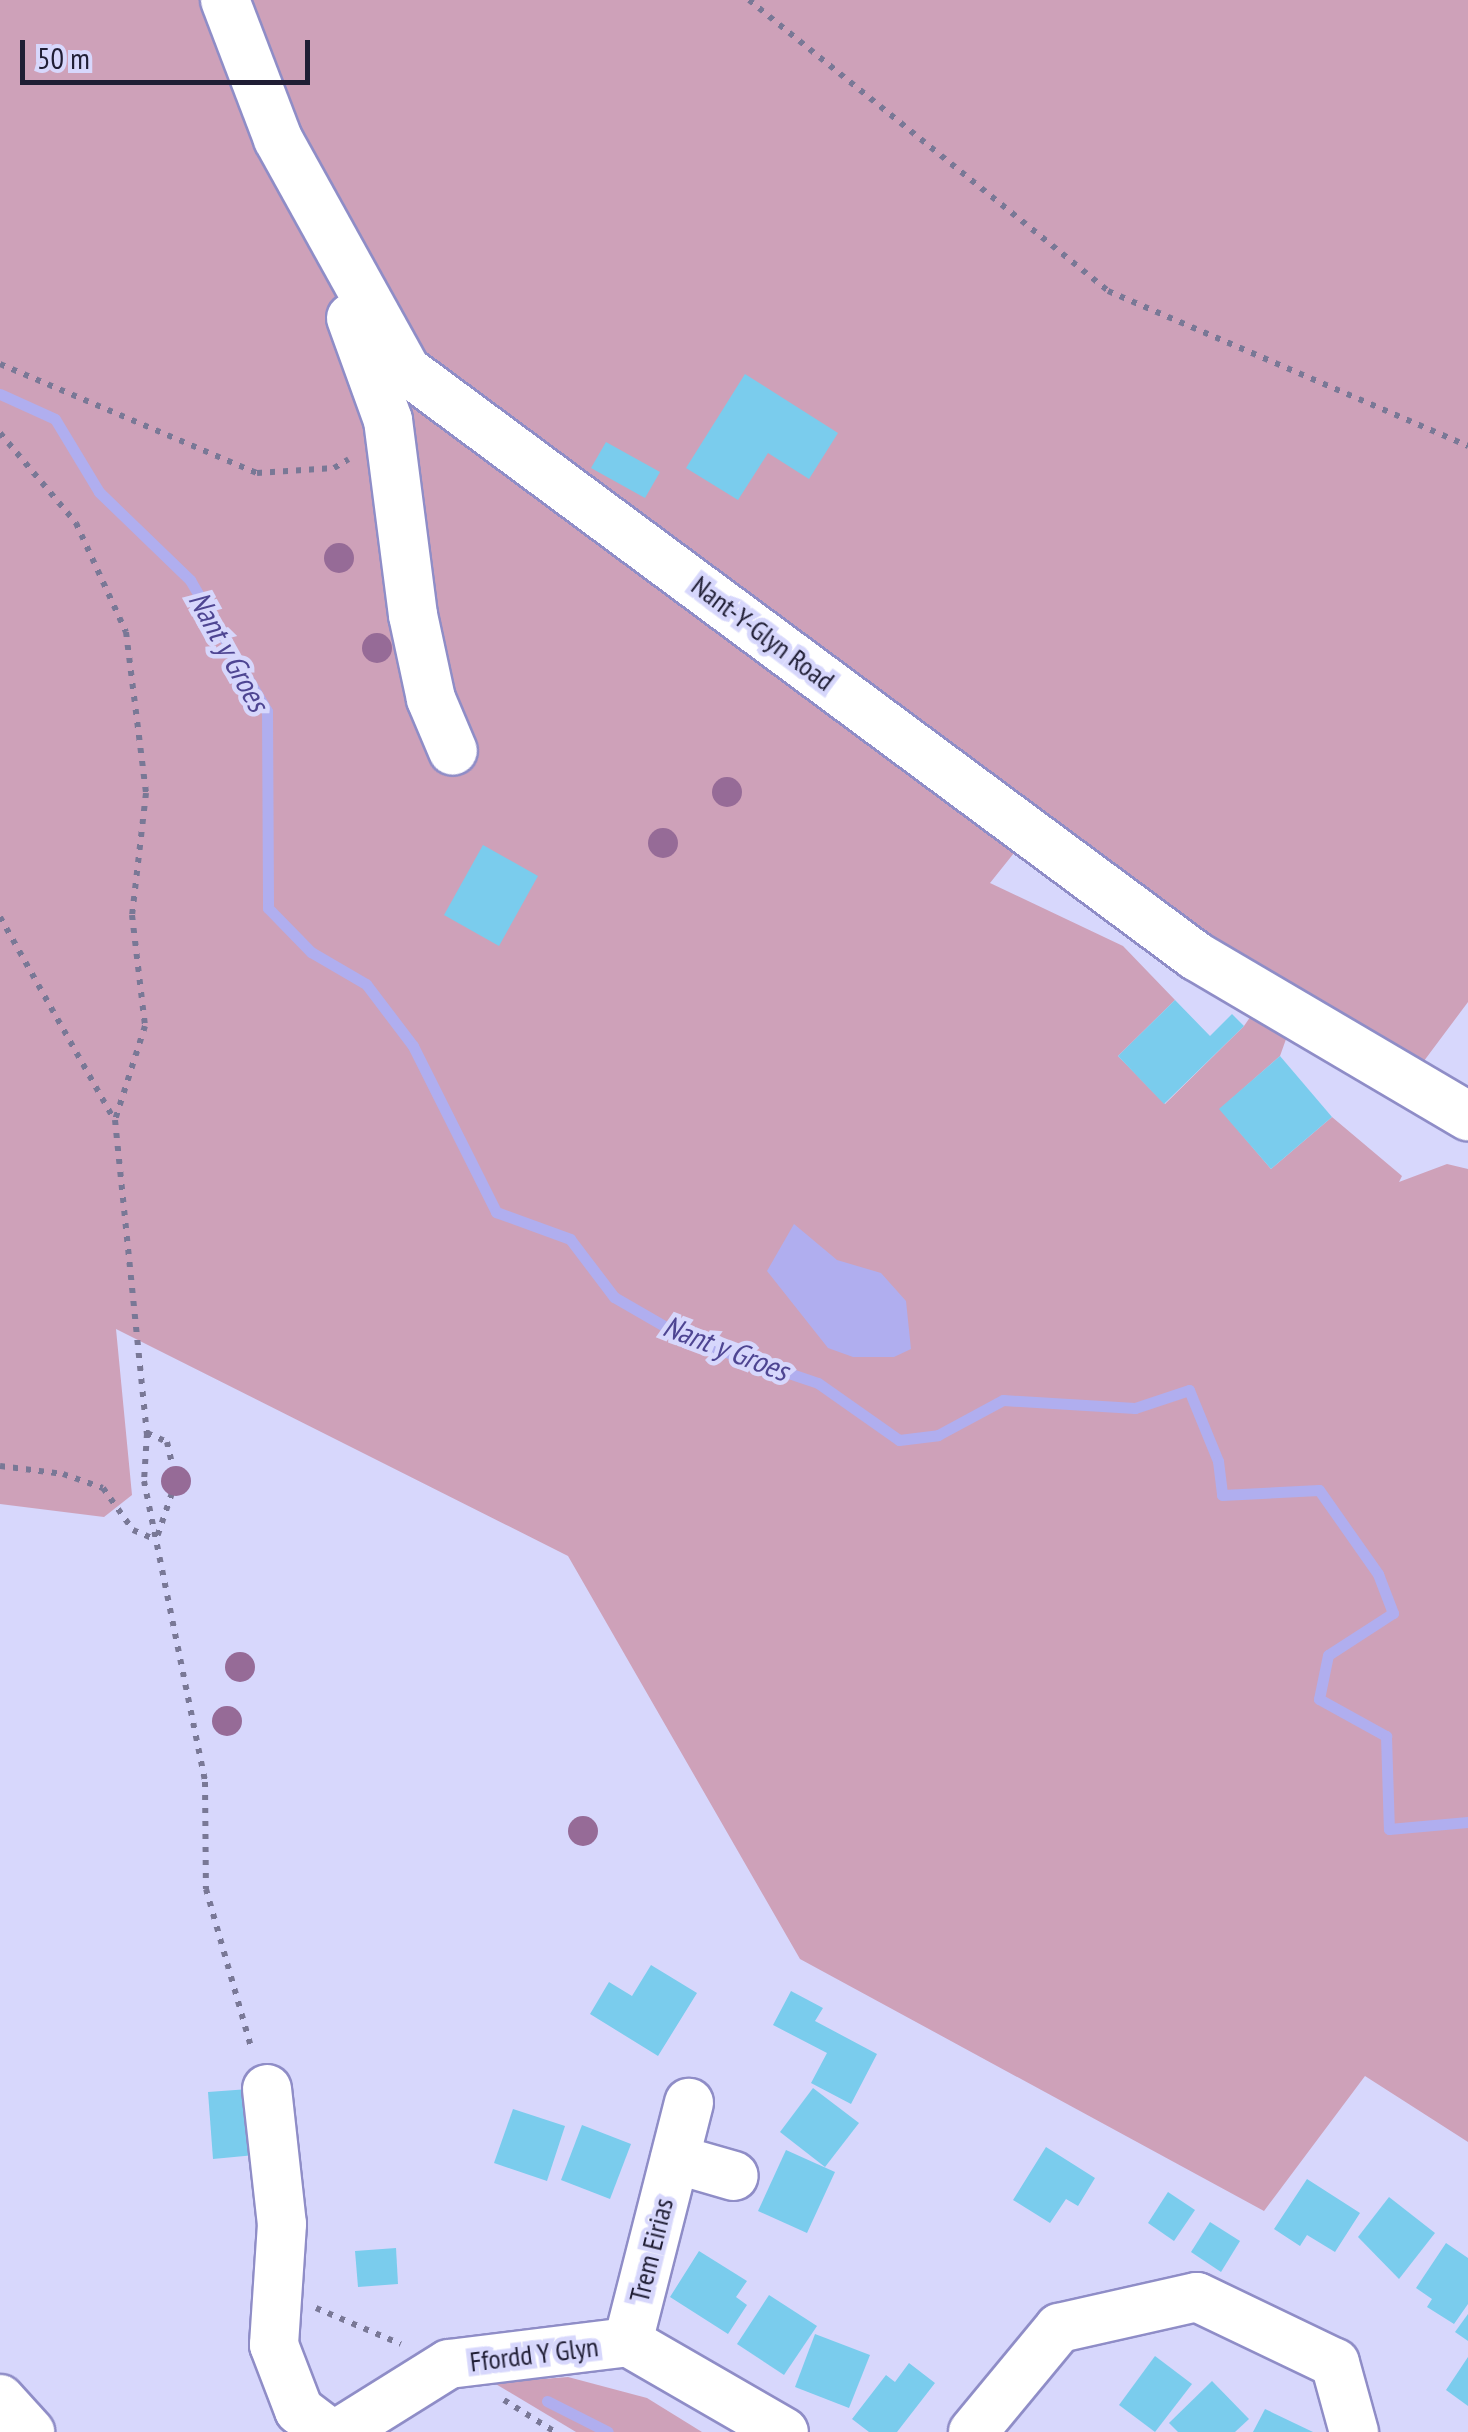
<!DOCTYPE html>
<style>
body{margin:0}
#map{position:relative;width:1468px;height:2432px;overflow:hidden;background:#d7d7fc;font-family:"PT Sans Narrow",sans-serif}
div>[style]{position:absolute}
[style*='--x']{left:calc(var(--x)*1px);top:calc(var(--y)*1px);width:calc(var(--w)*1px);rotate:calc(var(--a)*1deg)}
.green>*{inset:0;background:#cea1b9}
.water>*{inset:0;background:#b0aeef}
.stream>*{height:11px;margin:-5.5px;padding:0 5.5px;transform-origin:5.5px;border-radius:5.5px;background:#b0aeef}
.building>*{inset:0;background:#7acced}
.path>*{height:6px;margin-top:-3px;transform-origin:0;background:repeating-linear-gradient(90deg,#797896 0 5px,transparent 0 13px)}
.roads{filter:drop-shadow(2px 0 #8f8dc7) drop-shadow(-2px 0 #8f8dc7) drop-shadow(0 2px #8f8dc7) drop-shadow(0 -2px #8f8dc7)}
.minor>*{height:48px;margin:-24px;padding:0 24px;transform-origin:24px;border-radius:24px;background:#fff}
.trees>*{width:30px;height:30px;margin:-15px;border-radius:50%;background:#966b97}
span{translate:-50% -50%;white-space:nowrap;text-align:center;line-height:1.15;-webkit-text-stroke:9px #d7d7fc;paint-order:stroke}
.street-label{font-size:28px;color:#201e35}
.water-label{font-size:30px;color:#4e4592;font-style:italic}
.scale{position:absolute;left:20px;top:40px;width:290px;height:45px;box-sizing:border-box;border:5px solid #201e35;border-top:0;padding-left:12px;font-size:30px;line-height:35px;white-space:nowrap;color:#201e35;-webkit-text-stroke:8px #d7d7fc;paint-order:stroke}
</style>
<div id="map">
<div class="green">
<i style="clip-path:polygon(evenodd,0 0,1468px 0,1468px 1002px,1409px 1081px,1295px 1014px,1280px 1056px,1220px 1109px,1271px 1169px,1332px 1117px,1402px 1176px,1399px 1182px,1447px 1164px,1468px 1169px,1468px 2142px,1365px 2076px,1264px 2211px,800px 1959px,568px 1556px,116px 1329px,132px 1495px,104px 1517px,0 1504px,0 0,1030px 833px,1264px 997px,1244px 1026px,1165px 1104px,1118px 1056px,1175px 1000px,1123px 946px,990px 883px,1030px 833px,0 0,401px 1031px,413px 1046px,469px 1158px,468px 1158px,401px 1031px)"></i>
<i style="clip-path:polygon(568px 2377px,647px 2398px,702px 2432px,576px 2432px,494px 2383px)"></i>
</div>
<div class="water">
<i style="clip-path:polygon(794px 1224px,837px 1260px,881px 1273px,906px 1301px,911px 1349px,894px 1357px,853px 1357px,828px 1348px,767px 1271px)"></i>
</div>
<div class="stream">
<i style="--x:0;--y:394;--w:60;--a:24.4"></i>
<i style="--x:55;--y:419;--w:85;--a:58.9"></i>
<i style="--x:99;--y:492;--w:127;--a:44"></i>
<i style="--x:190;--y:580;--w:152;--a:59.6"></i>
<i style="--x:267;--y:711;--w:197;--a:89.7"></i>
<i style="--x:268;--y:908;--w:62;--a:45.7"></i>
<i style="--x:311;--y:952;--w:64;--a:30.2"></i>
<i style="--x:366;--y:984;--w:78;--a:52.8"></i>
<i style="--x:413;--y:1046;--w:186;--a:63.4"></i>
<i style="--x:496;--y:1212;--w:79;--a:20"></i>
<i style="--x:570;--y:1239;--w:73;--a:52.8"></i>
<i style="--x:614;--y:1297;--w:82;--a:30"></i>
<i style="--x:685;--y:1338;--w:140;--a:18.7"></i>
<i style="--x:818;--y:1383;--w:99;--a:35.1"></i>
<i style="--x:899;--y:1440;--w:39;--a:-7"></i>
<i style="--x:938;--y:1435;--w:74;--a:-28.3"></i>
<i style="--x:1003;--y:1400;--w:132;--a:3.5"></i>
<i style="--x:1135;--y:1408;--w:57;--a:-18.4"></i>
<i style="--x:1189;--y:1390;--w:77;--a:67.8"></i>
<i style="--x:1218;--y:1461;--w:34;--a:83"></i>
<i style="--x:1222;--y:1495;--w:97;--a:-3"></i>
<i style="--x:1319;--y:1490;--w:103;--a:54.9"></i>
<i style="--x:1378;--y:1574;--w:42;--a:69"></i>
<i style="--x:1393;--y:1613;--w:77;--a:147.1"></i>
<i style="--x:1328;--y:1655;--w:45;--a:101.6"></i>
<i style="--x:1319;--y:1699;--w:77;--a:28.9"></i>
<i style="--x:1386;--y:1736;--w:93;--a:88.2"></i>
<i style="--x:1389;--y:1829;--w:79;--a:-5.1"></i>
<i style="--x:547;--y:2401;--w:68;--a:26.9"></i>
</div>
<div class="building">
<i style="clip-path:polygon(745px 374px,838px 433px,809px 479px,768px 453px,738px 500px,686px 468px)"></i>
<i style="clip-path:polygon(606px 442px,660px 472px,645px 498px,591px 468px)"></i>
<i style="clip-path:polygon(483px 845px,538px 876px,499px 946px,444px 915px)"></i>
<i style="clip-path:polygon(1175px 1000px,1210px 1036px,1232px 1014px,1244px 1026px,1164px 1104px,1118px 1056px)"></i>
<i style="clip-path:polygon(1280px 1056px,1332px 1117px,1271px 1169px,1219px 1109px)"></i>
<i style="clip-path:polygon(651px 1965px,697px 1993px,658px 2056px,590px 2014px,609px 1982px,632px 1996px)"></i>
<i style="clip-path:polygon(791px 1991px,823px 2008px,815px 2021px,877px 2054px,851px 2104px,811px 2083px,827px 2053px,773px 2025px)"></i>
<i style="clip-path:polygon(813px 2088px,859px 2123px,825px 2167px,780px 2132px)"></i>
<i style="clip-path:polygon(249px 2089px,255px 2155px,213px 2159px,208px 2092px)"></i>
<i style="clip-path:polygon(513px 2109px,565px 2126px,547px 2181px,494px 2163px)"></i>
<i style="clip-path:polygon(582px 2125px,631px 2144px,610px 2199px,561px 2180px)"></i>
<i style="clip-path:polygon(1046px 2147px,1095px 2178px,1078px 2206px,1066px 2199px,1050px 2223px,1013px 2200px)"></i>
<i style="clip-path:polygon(786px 2150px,835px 2172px,807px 2233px,758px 2211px)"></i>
<i style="clip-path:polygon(1307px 2179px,1360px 2213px,1335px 2252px,1307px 2235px,1300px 2246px,1274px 2229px)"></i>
<i style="clip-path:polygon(1168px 2192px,1195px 2210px,1174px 2241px,1148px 2223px)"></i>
<i style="clip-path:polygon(1389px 2197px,1435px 2233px,1399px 2279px,1358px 2237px)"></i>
<i style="clip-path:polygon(1210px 2222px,1240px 2241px,1221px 2272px,1191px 2252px)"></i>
<i style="clip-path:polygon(1446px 2243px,1468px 2258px,1468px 2304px,1454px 2324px,1427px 2307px,1432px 2299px,1416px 2288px)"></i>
<i style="clip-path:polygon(396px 2248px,398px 2284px,358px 2287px,355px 2251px)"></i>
<i style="clip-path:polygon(699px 2251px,747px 2281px,736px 2297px,747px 2305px,728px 2334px,670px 2297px)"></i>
<i style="clip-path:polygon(769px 2295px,817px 2326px,784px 2375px,737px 2344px)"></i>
<i style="clip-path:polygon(1468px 2314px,1468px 2341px,1455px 2332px)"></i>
<i style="clip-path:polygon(815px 2334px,870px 2355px,849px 2408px,795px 2387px)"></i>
<i style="clip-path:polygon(1155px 2356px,1192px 2384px,1155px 2432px,1119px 2405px)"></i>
<i style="clip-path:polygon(1468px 2357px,1468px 2406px,1446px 2390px)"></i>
<i style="clip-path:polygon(909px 2363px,935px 2383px,897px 2432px,869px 2432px,852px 2419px,886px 2375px,895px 2382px)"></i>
<i style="clip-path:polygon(1212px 2381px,1249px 2419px,1235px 2432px,1178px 2432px,1169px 2423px)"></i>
<i style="clip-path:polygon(1265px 2409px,1313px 2432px,1253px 2432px)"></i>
</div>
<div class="path">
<i style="--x:749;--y:0;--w:462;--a:39"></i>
<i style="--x:1108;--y:291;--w:392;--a:23.3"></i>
<i style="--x:0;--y:364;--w:279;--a:23"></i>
<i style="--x:257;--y:473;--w:77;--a:-3.7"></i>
<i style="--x:334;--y:468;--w:17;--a:-31"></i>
<i style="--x:0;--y:433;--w:118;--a:49.8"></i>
<i style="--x:76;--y:523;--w:120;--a:65.4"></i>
<i style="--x:126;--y:632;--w:162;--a:82.9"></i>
<i style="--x:146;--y:793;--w:123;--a:96.5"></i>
<i style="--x:132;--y:915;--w:112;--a:83.3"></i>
<i style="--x:145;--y:1026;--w:99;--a:107.7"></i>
<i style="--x:115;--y:1120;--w:315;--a:84.2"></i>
<i style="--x:147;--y:1433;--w:22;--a:24"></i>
<i style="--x:167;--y:1442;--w:40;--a:77"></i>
<i style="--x:176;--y:1481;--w:62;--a:108.7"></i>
<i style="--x:0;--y:917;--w:232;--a:60.6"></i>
<i style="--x:147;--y:1433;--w:48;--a:93.6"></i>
<i style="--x:144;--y:1481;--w:307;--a:78.5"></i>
<i style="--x:205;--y:1782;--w:107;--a:89.5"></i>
<i style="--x:206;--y:1889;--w:168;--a:74.1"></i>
<i style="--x:0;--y:1466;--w:64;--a:7.2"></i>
<i style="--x:63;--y:1474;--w:42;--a:19.3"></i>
<i style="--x:103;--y:1488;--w:52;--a:54.5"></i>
<i style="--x:133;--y:1530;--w:23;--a:23"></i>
<i style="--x:316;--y:2308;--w:92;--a:23"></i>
<i style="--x:504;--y:2400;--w:60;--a:32.1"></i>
</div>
<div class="roads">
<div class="minor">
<i style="--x:225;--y:0;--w:149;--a:69.1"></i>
<i style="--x:278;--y:139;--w:264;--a:61"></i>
<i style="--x:406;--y:370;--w:984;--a:36.57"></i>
<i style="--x:1196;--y:956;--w:316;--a:30.5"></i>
<i style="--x:351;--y:318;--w:109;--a:70.1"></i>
<i style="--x:388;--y:420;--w:197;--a:82.7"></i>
<i style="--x:413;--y:615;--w:86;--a:77.9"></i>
<i style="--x:431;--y:699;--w:56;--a:67.1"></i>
<i style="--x:267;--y:2089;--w:136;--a:83.7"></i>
<i style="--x:282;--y:2224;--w:121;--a:93.8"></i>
<i style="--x:274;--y:2345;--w:70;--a:69"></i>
<i style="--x:299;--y:2410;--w:36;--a:37"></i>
<i style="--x:675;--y:2159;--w:61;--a:16.1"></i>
<i style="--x:628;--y:2342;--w:247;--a:-75.7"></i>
<i style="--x:0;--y:2399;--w:45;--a:47.7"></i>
<i style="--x:340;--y:2432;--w:128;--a:-32"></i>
<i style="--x:449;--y:2364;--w:180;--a:-7"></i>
<i style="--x:628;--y:2342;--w:180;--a:30"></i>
<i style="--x:973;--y:2432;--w:135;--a:-50.4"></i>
<i style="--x:1059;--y:2328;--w:141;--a:-12.7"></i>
<i style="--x:1197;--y:2297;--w:153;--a:25.6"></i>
<i style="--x:1335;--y:2363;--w:72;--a:74.6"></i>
</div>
</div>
<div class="trees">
<i style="left:339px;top:558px"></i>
<i style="left:377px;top:648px"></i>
<i style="left:727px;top:792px"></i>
<i style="left:663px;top:843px"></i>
<i style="left:176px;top:1481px"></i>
<i style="left:240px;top:1667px"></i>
<i style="left:227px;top:1721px"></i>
<i style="left:583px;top:1831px"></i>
</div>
<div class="street-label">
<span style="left:763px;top:633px;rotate:37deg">Nant-Y-Glyn Road</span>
<span style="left:651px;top:2250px;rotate:-76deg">Trem Eirias</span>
<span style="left:534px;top:2354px;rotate:-7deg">Ffordd Y Glyn</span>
</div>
<div class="water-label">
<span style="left:229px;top:651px;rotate:61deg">Nant y Groes</span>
<span style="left:726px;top:1348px;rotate:21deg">Nant y Groes</span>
</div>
<div class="scale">50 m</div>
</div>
